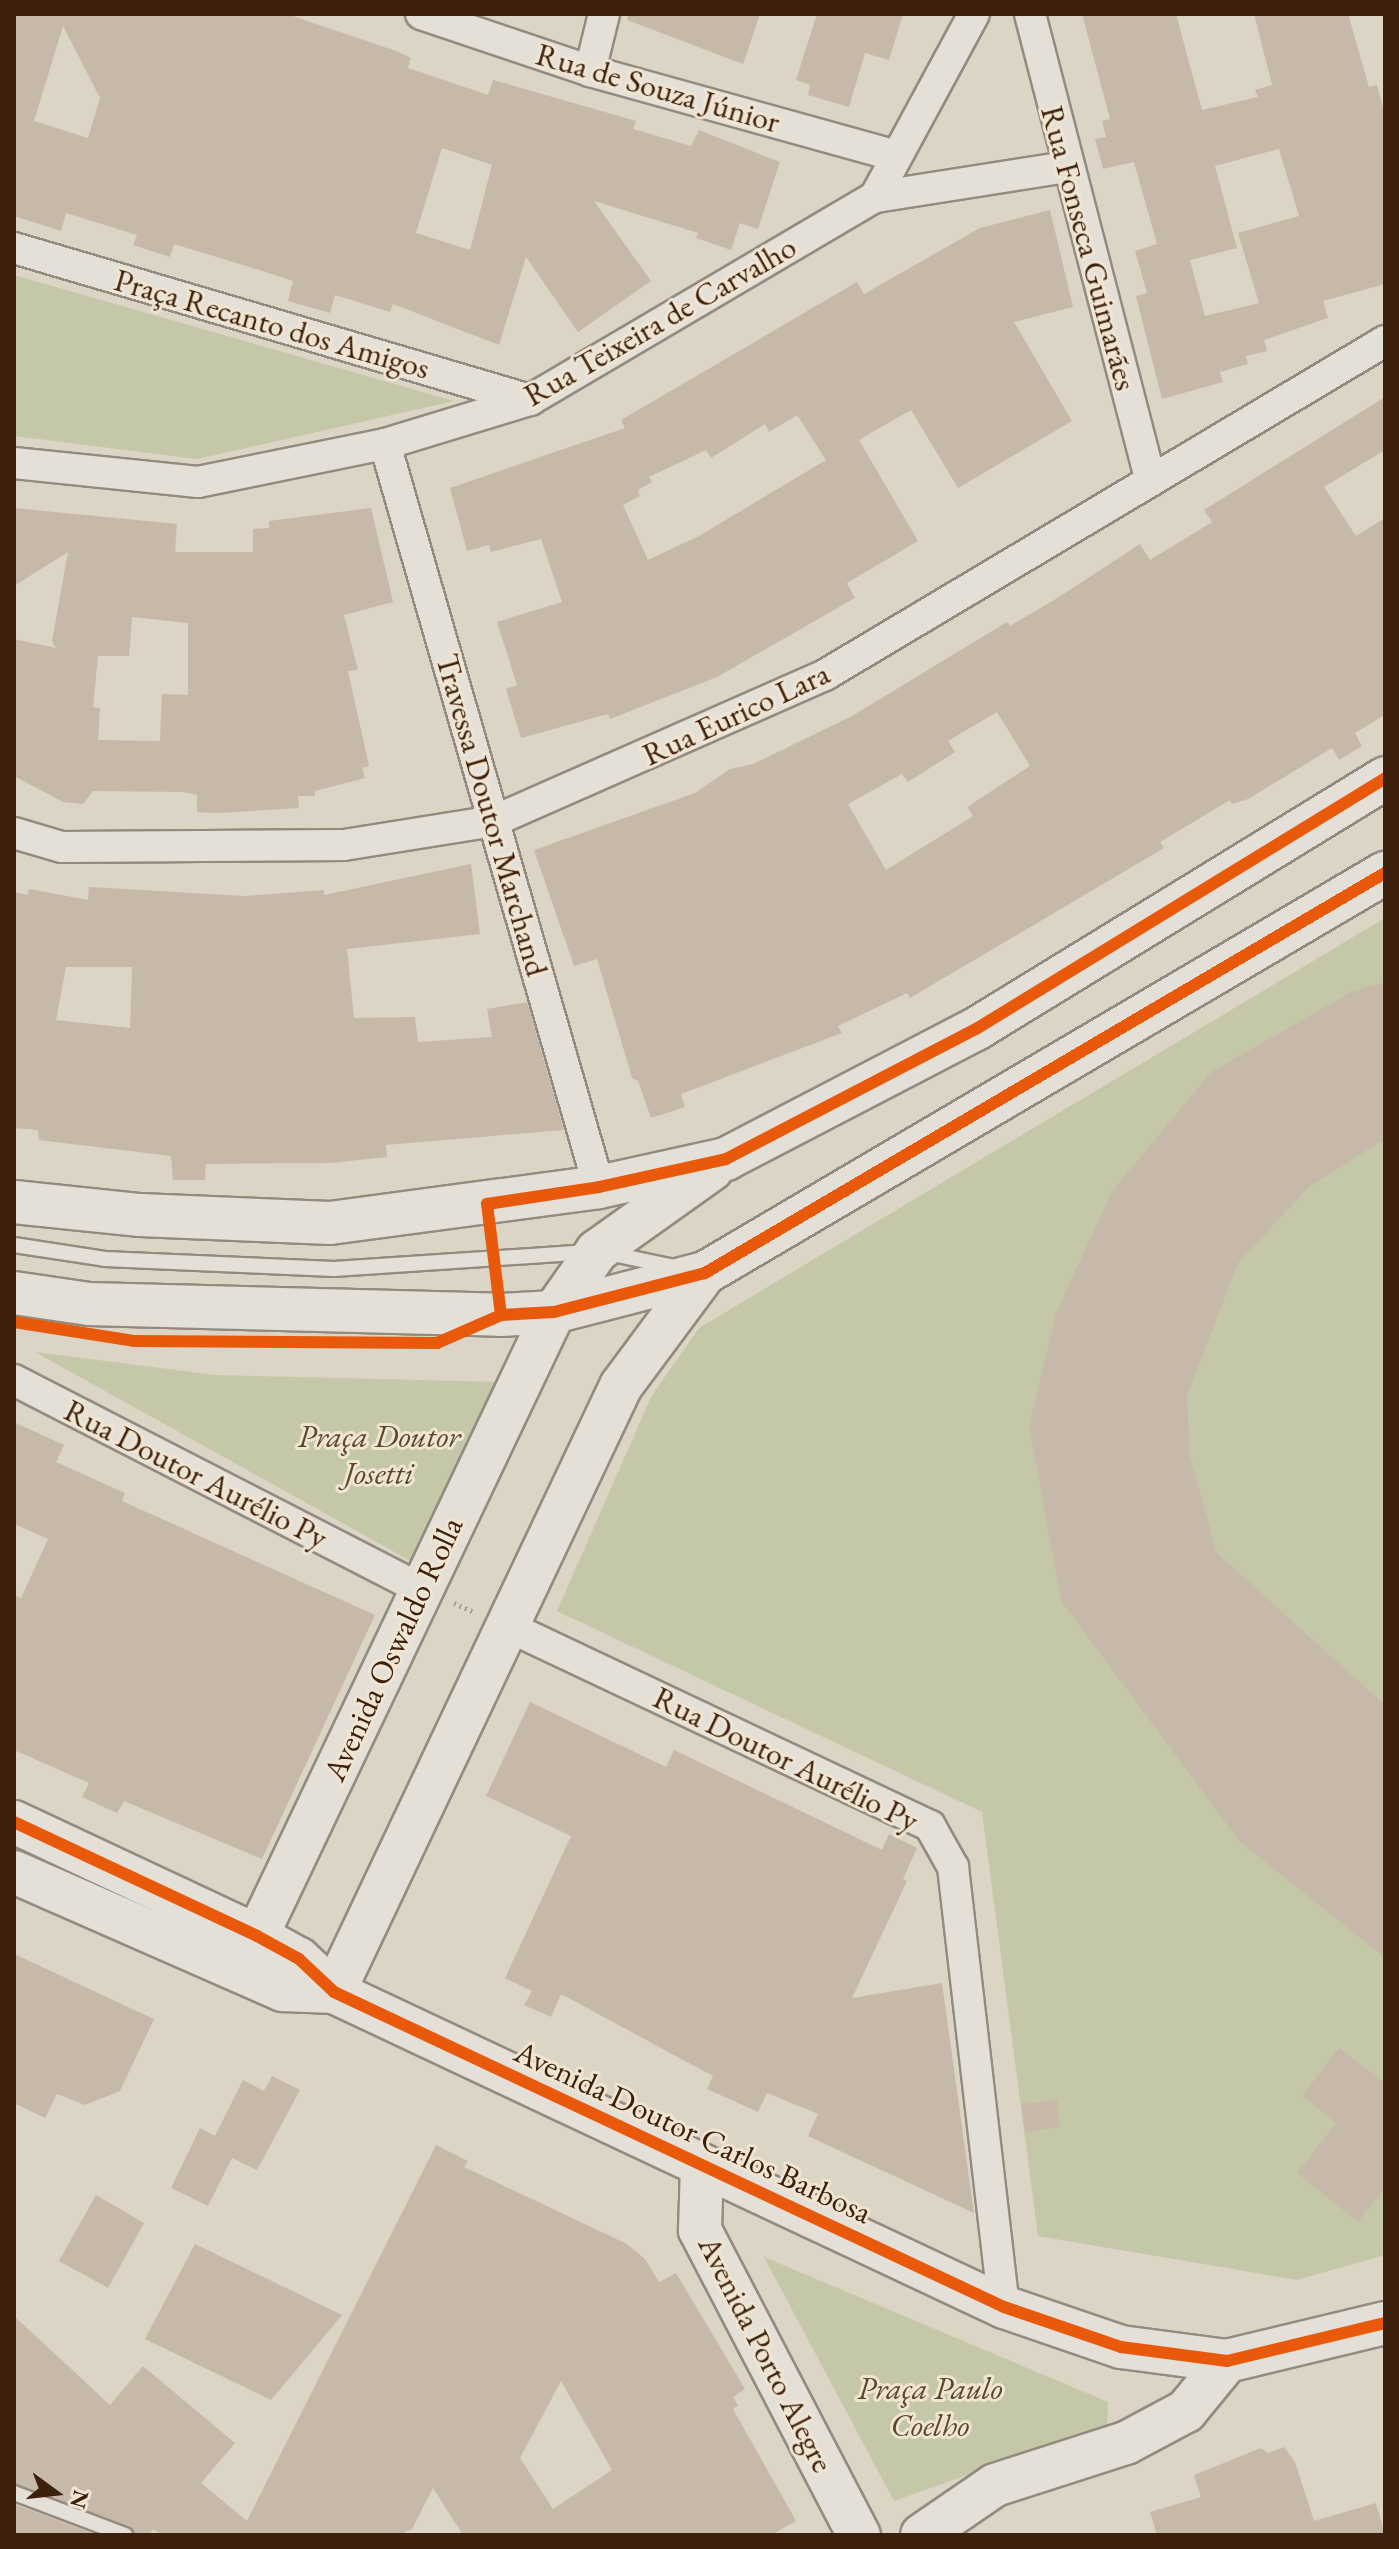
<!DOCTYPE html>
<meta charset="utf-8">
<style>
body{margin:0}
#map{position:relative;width:1399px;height:2549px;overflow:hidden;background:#dcd4c4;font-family:"EB Garamond",serif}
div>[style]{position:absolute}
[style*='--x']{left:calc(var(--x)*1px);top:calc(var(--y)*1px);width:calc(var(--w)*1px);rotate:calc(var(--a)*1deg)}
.green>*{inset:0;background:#c4c8a9}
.building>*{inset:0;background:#c7b9aa}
.path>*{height:5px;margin-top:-2.5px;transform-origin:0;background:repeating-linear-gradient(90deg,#a69f97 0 2px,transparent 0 6px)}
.roads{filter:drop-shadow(2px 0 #938b7f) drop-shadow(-2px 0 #938b7f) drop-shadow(0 2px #938b7f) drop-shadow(0 -2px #938b7f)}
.lane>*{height:14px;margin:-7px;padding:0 7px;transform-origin:7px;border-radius:7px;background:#e4e0d8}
.street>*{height:30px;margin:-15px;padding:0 15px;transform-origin:15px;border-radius:15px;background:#e4e0d8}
.secondary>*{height:42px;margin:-21px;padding:0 21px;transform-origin:21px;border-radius:21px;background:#e4e0d8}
.cycleway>*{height:12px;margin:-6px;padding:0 6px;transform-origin:6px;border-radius:6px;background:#e8590c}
span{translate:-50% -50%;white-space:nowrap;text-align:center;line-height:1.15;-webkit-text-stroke:6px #efe5d2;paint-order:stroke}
.street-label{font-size:32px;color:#3d200c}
.park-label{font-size:32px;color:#5a482e;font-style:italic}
.frame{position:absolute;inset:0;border:16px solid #3d200c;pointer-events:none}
.north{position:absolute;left:16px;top:2453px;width:80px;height:80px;-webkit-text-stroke:6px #efe5d2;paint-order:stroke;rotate:105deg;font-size:22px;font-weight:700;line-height:32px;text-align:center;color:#3d200c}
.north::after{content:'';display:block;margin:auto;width:28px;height:36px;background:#3d200c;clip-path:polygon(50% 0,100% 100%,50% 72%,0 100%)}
</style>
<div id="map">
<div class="green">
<i style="clip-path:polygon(14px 275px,454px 401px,197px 459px,15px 436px)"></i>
<i style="clip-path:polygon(1385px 918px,1385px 2255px,1297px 2280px,1038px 2236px,982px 1812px,557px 1611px,651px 1397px,699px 1328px)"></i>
<i style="clip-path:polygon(35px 1352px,215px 1375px,502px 1382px,416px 1564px)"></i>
<i style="clip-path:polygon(764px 2257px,1108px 2402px,1107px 2425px,894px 2501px)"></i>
</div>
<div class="building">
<i style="clip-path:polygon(evenodd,14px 14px,287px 14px,396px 51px,411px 58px,408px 68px,488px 95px,493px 80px,636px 121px,633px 129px,691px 146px,699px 130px,780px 162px,758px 229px,740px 223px,731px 250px,696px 238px,698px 233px,594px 201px,651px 281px,578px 332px,526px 257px,499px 345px,393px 304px,390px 312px,335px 295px,330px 313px,288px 301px,293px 281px,256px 269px,174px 244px,170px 257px,133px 245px,137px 235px,66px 213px,61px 231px,14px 216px,14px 14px,63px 26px,100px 98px,88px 138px,34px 121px,63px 26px,14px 14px,442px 148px,492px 165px,470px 250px,416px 233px,442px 148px)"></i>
<i style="clip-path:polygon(628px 14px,760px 14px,743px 64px,627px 20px)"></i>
<i style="clip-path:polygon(817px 14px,903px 14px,889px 60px,865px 53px,849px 107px,808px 95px,810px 85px,796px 80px)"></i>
<i style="clip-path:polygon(evenodd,1082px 14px,1176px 14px,1202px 110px,1258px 97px,1255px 90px,1272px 85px,1254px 14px,1348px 14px,1369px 87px,1377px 85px,1385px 115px,1385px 284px,1323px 301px,1328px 318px,1264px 340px,1267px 351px,1246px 356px,1248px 364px,1220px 372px,1223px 382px,1162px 399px,1136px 296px,1147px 293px,1135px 251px,1157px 244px,1134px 162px,1103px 169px,1095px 139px,1106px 137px,1102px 121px,1110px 119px,1082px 14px,1279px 149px,1299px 216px,1238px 233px,1259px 303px,1205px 316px,1190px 260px,1237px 248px,1215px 166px,1279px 149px)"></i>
<i style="clip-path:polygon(evenodd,1050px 210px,1073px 307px,1014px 322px,1072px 421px,958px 488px,911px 410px,888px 423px,859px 440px,918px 541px,847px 583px,855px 598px,717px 677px,610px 719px,608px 714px,521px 738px,506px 689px,517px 685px,497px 622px,562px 602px,541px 539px,491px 552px,489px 545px,467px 551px,450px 488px,625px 428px,621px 420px,857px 282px,864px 294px,980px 228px,1050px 210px,797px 415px,826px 460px,699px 536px,648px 560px,623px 505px,640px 496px,638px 490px,652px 482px,649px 477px,706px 450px,711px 458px,765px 424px,769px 432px,797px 415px)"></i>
<i style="clip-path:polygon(evenodd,1385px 397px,1385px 450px,1324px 487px,1356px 536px,1385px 518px,1385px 715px,1355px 733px,1362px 746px,1339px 760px,1332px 748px,1248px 799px,1232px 804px,1230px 800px,1160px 842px,1164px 848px,910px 998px,907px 993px,838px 1026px,842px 1033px,681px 1094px,685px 1107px,651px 1118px,638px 1081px,632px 1078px,597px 959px,574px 966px,534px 850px,695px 793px,730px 769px,753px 764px,852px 716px,1007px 622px,1010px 626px,1059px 597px,1140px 544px,1150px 560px,1212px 522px,1204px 510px,1385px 397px,997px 712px,1030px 766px,967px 807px,973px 816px,886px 870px,848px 804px,902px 774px,908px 782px,955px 752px,948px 741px,997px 712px)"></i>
<i style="clip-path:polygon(evenodd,14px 508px,177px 524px,175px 552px,253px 552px,253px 529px,269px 528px,269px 521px,371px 508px,393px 602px,344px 615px,358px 670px,348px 671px,369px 766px,362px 768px,365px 778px,315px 791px,315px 796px,298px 796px,299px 808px,218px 813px,197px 812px,197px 795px,184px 792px,93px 791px,83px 804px,63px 802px,14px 776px,14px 639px,56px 648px,52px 641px,68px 552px,14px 586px,14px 508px,132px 617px,188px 623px,188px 695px,162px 694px,160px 741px,98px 740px,100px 708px,93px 707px,98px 656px,129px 656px,132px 617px)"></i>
<i style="clip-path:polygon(evenodd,471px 864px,480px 934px,347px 949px,354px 1018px,415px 1017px,418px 1042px,492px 1037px,487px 1009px,527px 1002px,564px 1130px,386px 1145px,387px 1157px,331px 1163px,206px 1164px,205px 1180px,173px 1180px,171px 1156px,39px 1140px,38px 1130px,14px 1128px,14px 892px,28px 895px,29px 889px,88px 900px,89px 887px,245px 896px,324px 890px,324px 895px,471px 864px,66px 967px,132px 967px,130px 1028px,56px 1020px,66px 967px)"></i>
<i style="clip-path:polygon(1385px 982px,1385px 1139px,1310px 1186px,1238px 1263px,1187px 1396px,1190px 1456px,1217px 1553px,1385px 1705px,1385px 1958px,1240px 1842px,1061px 1601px,1029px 1426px,1056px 1313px,1112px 1191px,1211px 1072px,1353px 991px)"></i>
<i style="clip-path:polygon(14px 1422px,64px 1445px,56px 1462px,125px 1493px,122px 1501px,375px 1615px,262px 1859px,124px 1801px,117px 1813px,82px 1797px,89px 1783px,14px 1750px,14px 1595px,21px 1598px,48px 1539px,14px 1524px)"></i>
<i style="clip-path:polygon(530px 1702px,666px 1767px,674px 1750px,882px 1850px,889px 1834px,917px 1848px,903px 1879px,907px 1881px,852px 1998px,942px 1983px,974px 2213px,808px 2136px,818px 2114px,767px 2093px,758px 2112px,707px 2089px,713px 2076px,561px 1994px,551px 2017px,524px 2005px,532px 1991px,505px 1978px,571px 1836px,486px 1796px)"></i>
<i style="clip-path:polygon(14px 1954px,154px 2019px,120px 2091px,85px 2105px,57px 2094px,45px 2118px,14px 2103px)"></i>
<i style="clip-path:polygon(1339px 2048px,1385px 2083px,1385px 2188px,1358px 2222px,1297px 2173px,1336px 2123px,1302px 2096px)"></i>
<i style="clip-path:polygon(272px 2076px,300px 2090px,257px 2170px,232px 2158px,208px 2206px,171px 2188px,200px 2128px,215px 2136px,243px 2080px,264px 2091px)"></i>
<i style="clip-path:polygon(1057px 2100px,1060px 2127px,1025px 2132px,1021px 2104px)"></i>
<i style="clip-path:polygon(evenodd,436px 2145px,468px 2161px,464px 2167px,627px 2244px,645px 2259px,659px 2282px,676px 2273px,745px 2389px,733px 2397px,738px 2406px,733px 2409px,796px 2521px,771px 2535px,463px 2535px,433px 2488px,412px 2529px,399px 2535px,162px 2535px,153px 2529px,149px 2535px,135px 2535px,129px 2526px,14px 2483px,14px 2316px,110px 2405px,143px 2366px,235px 2443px,201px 2483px,247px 2521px,436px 2145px,561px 2381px,612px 2470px,553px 2509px,520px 2458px,561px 2381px)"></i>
<i style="clip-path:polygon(96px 2195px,144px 2223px,108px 2288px,59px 2261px)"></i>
<i style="clip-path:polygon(195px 2244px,342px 2315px,271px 2400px,145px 2339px)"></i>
<i style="clip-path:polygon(1284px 2447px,1295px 2462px,1314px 2521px,1376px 2503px,1385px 2535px,1157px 2535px,1150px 2512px,1201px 2497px,1194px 2475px,1261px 2448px,1268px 2453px)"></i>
<i style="clip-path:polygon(14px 2504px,97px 2535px,14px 2535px)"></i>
</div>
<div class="path">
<i style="--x:454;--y:1603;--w:22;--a:24"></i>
</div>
<div class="roads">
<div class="lane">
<i style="--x:14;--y:1245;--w:92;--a:8.7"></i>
<i style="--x:105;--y:1259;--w:229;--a:2.5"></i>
<i style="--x:334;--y:1269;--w:255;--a:-3.8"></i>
<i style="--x:608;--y:1253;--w:67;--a:12"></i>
<i style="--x:14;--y:2493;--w:119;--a:20.7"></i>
</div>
<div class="street">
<i style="--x:421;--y:14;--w:178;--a:18.6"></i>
<i style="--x:590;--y:71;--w:318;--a:15.5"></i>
<i style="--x:1030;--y:14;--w:482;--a:75.5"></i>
<i style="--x:590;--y:71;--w:59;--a:-76.2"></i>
<i style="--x:875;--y:197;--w:194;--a:-8.9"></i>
<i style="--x:14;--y:248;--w:538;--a:16.41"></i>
<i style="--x:385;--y:444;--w:773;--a:73.93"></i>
<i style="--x:14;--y:463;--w:185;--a:5.9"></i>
<i style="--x:198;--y:482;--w:191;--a:-11.5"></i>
<i style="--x:385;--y:444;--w:152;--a:-16.9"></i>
<i style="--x:530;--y:400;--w:400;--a:-30.5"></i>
<i style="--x:875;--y:197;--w:208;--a:-61.6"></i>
<i style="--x:14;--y:833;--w:50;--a:16.3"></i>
<i style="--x:62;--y:847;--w:282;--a:-0.4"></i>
<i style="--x:344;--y:845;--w:152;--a:-9.1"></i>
<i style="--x:494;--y:821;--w:362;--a:-23.8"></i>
<i style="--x:825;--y:675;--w:652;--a:-30.81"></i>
<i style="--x:14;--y:1380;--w:458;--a:27.2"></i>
<i style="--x:505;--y:1625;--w:470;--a:25.3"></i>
<i style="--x:930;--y:1826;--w:47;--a:60.7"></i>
<i style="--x:953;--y:1867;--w:443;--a:83.4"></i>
</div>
<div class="secondary">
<i style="--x:14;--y:1202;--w:127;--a:5.9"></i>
<i style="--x:140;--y:1215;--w:190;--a:2.4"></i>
<i style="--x:330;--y:1223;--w:271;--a:-7.6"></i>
<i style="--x:599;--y:1187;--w:130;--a:-12.4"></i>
<i style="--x:726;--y:1159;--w:282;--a:-27.5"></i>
<i style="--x:976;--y:1029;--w:480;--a:-31.5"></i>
<i style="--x:14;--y:1293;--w:76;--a:8.3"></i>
<i style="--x:89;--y:1304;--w:412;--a:1.5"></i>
<i style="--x:501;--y:1315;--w:53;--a:-3.2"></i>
<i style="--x:554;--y:1312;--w:156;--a:-14.5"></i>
<i style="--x:705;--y:1273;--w:789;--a:-30.47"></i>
<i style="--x:14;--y:1822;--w:268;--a:25.1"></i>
<i style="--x:257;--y:1936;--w:48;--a:28.7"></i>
<i style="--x:299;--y:1959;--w:48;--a:43.3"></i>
<i style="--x:334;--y:1992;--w:740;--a:25.18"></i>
<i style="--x:1004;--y:2307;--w:124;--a:18.9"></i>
<i style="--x:1121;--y:2347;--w:107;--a:7.5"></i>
<i style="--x:1227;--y:2361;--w:163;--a:-13.5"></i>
<i style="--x:14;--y:1872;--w:294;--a:23.7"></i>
<i style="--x:283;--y:1990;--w:51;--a:2.2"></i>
<i style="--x:257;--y:1936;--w:691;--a:-64.55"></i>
<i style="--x:554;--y:1312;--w:75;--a:-54.8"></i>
<i style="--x:597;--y:1251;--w:141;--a:-35.5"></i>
<i style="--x:334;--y:1992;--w:671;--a:-64.66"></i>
<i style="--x:621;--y:1386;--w:141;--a:-53.4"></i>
<i style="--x:702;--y:2166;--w:64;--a:91.8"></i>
<i style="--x:700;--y:2230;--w:344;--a:62.5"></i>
<i style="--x:922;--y:2535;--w:88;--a:-34.4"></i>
<i style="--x:995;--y:2485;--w:138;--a:-17.8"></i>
<i style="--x:1126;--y:2443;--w:68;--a:-28.1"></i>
<i style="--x:1186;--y:2411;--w:65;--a:-50.6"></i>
</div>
</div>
<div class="cycleway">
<i style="--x:501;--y:1315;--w:112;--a:-97.2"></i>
<i style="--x:487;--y:1204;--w:113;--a:-8.6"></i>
<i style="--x:599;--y:1187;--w:130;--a:-12.4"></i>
<i style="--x:726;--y:1159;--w:282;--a:-27.5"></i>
<i style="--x:976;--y:1029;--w:480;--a:-31.5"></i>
<i style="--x:14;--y:1322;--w:121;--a:9"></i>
<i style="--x:134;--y:1341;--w:303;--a:0.4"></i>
<i style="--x:437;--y:1343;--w:70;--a:-23.6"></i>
<i style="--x:501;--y:1315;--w:53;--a:-3.2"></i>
<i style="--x:554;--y:1312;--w:156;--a:-14.5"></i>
<i style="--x:705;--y:1273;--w:789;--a:-30.47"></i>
<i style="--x:14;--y:1822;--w:268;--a:25.1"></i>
<i style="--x:257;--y:1936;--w:48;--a:28.7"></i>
<i style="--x:299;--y:1959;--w:48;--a:43.3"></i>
<i style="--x:334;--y:1992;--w:740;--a:25.18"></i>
<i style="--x:1004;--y:2307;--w:124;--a:18.9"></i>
<i style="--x:1121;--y:2347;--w:107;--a:7.5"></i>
<i style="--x:1227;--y:2361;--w:163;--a:-13.5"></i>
</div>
<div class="street-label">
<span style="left:658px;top:88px;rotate:16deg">Rua de Souza Júnior</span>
<span style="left:1089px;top:248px;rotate:75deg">Rua Fonseca Guimarães</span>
<span style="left:660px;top:321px;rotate:-30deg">Rua Teixeira de Carvalho</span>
<span style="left:272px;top:324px;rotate:16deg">Praça Recanto dos Amigos</span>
<span style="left:736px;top:714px;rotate:-25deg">Rua Eurico Lara</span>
<span style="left:492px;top:815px;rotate:74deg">Travessa Doutor Marchand</span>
<span style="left:196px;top:1474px;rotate:27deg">Rua Doutor Aurélio Py</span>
<span style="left:393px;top:1649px;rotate:-65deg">Avenida Oswaldo Rolla</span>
<span style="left:786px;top:1759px;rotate:26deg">Rua Doutor Aurélio Py</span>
<span style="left:693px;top:2132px;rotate:25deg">Avenida Doutor Carlos Barbosa</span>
<span style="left:766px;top:2354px;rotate:63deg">Avenida Porto Alegre</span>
</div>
<div class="park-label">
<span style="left:379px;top:1455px">Praça Doutor<br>Josetti</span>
<span style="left:930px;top:2407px">Praça Paulo<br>Coelho</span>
</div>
<div class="frame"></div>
<div class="north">N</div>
</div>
